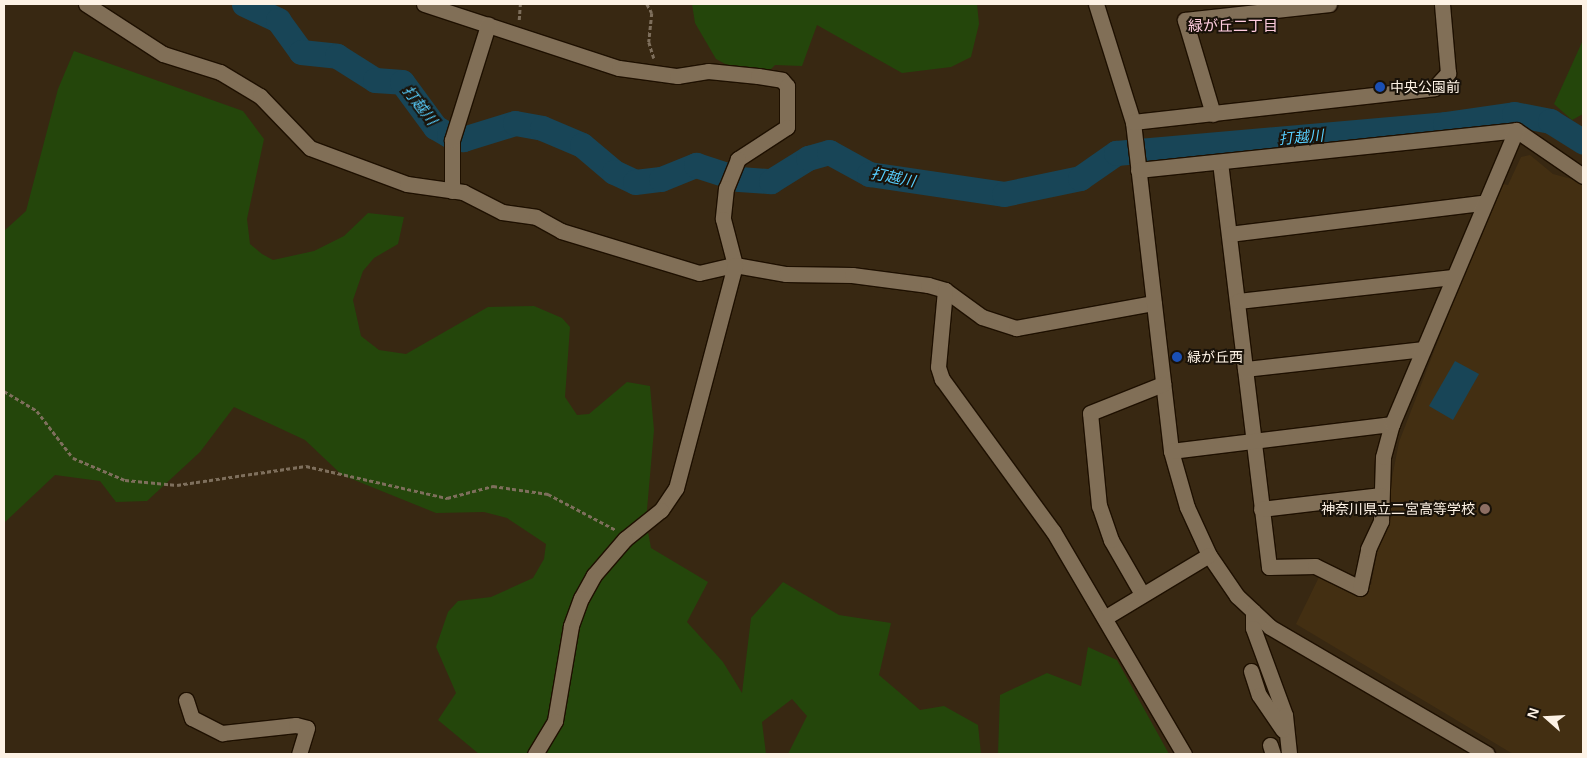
<!DOCTYPE html>
<meta charset="utf-8">
<style>
body{margin:0}
#map{position:relative;width:1587px;height:758px;overflow:hidden;background:#382812;font-family:Helvetica,"Noto Sans JP",sans-serif}
div>[style]{position:absolute}
[style*='--x']{left:calc(var(--x)*1px);top:calc(var(--y)*1px);width:calc(var(--w)*1px);rotate:calc(var(--a)*1deg)}
.built>*{inset:0;background:#432f12}
.green>*{inset:0;background:#24460b}
.water>*{inset:0;background:#184557}
.river>*{height:25px;margin:-12.5px;padding:0 12.5px;transform-origin:12.5px;border-radius:12.5px;background:#184557}
.path>*{height:2.5px;margin-top:-1.25px;transform-origin:0;background:repeating-linear-gradient(90deg,#7e6f5c 0 4px,transparent 0 6.5px)}
.roads{filter:drop-shadow(1px 0 #1e1000) drop-shadow(-1px 0 #1e1000) drop-shadow(0 1px #1e1000) drop-shadow(0 -1px #1e1000)}
.minor>*{height:15px;margin:-7.5px;padding:0 7.5px;transform-origin:7.5px;border-radius:7.5px;background:#816f57}
.dots>*{width:14px;height:14px;translate:-50% -50%;box-sizing:border-box;border:2px solid #191209;border-radius:50%}
span{translate:-50% -50%;white-space:nowrap;text-align:center;line-height:1.15;-webkit-text-stroke:4px #191209;paint-order:stroke}
.poi-label{font-size:14px;color:#fdf2e5}
.left{translate:0 -50%;text-align:left}
.right{translate:-100% -50%;text-align:right}
.neighbourhood-label{font-size:15px;color:#fecddf}
.water-label{font-size:15px;color:#57cfff;font-style:italic}
.frame{position:absolute;inset:0;border:5px solid #fdf2e5;pointer-events:none}
.north{position:absolute;left:1522px;top:693px;width:50px;height:50px;-webkit-text-stroke:4px #191209;paint-order:stroke;rotate:289deg;font-size:14px;font-weight:700;line-height:20px;text-align:center;color:#fdf2e5}
.north::after{content:'';display:block;margin:auto;width:18px;height:22px;background:#fdf2e5;clip-path:polygon(50% 0,100% 100%,50% 72%,0 100%)}
</style>
<div id="map">
<div class="built">
<i style="clip-path:polygon(1530px 155px,1553px 174px,1583px 182px,1583px 754px,1513px 754px,1296px 624px,1320px 575px,1362px 598px,1365px 585px,1371px 585px,1399px 442px,1499px 183px,1508px 185px,1521px 157px)"></i>
</div>
<div class="green">
<i style="clip-path:polygon(692px 4px,977px 4px,979px 24px,971px 57px,951px 67px,902px 73px,817px 25px,802px 66px,775px 65px,768px 72px,740px 72px,716px 59px,695px 23px)"></i>
<i style="clip-path:polygon(1583px 40px,1583px 114px,1572px 120px,1554px 104px)"></i>
<i style="clip-path:polygon(74px 51px,243px 111px,264px 139px,247px 219px,250px 244px,262px 254px,273px 260px,314px 251px,344px 236px,368px 213px,404px 217px,398px 244px,374px 258px,363px 271px,353px 300px,361px 336px,379px 350px,406px 354px,488px 307px,534px 306px,562px 318px,570px 327px,565px 397px,577px 415px,589px 414px,627px 382px,650px 386px,654px 430px,646px 521px,651px 548px,708px 582px,687px 622px,723px 662px,742px 693px,751px 618px,783px 582px,839px 615px,891px 623px,879px 675px,920px 710px,944px 706px,978px 725px,981px 754px,788px 754px,807px 716px,792px 699px,762px 722px,766px 754px,479px 754px,438px 720px,456px 693px,436px 647px,448px 612px,458px 601px,491px 597px,533px 578px,544px 559px,546px 544px,507px 518px,484px 512px,436px 513px,342px 475px,305px 440px,234px 407px,200px 452px,147px 501px,116px 502px,100px 481px,55px 475px,4px 523px,4px 231px,26px 211px,58px 89px)"></i>
<i style="clip-path:polygon(1088px 647px,1117px 660px,1169px 754px,998px 754px,1000px 695px,1047px 673px,1081px 686px)"></i>
</div>
<div class="water">
<i style="clip-path:polygon(1455px 361px,1479px 374px,1453px 420px,1429px 406px)"></i>
</div>
<div class="river">
<i style="--x:244;--y:4;--w:38;--a:25"></i>
<i style="--x:278;--y:20;--w:39;--a:54"></i>
<i style="--x:301;--y:52;--w:36;--a:6"></i>
<i style="--x:337;--y:56;--w:45;--a:32.3"></i>
<i style="--x:375;--y:80;--w:27;--a:4"></i>
<i style="--x:402;--y:82;--w:56;--a:53.7"></i>
<i style="--x:435;--y:127;--w:16;--a:30"></i>
<i style="--x:449;--y:135;--w:15;--a:16"></i>
<i style="--x:463;--y:139;--w:54;--a:-17.1"></i>
<i style="--x:515;--y:123;--w:27;--a:10"></i>
<i style="--x:542;--y:128;--w:43;--a:23"></i>
<i style="--x:582;--y:145;--w:42;--a:40.2"></i>
<i style="--x:614;--y:172;--w:23;--a:25"></i>
<i style="--x:635;--y:182;--w:26;--a:-7"></i>
<i style="--x:661;--y:179;--w:38;--a:-22"></i>
<i style="--x:696;--y:165;--w:45;--a:18"></i>
<i style="--x:739;--y:179;--w:32;--a:4"></i>
<i style="--x:771;--y:181;--w:44;--a:-31.9"></i>
<i style="--x:808;--y:158;--w:22;--a:-16"></i>
<i style="--x:829;--y:152;--w:46;--a:28.8"></i>
<i style="--x:869;--y:174;--w:136;--a:8.4"></i>
<i style="--x:1004;--y:194;--w:78;--a:-11.9"></i>
<i style="--x:1080;--y:178;--w:44;--a:-34.8"></i>
<i style="--x:1116;--y:153;--w:330;--a:-5"></i>
<i style="--x:1445;--y:124;--w:70;--a:-8.2"></i>
<i style="--x:1514;--y:114;--w:37;--a:11"></i>
<i style="--x:1550;--y:121;--w:39;--a:32"></i>
</div>
<div class="path">
<i style="--x:647;--y:4;--w:10;--a:61"></i>
<i style="--x:652;--y:13;--w:29;--a:96"></i>
<i style="--x:649;--y:42;--w:17;--a:73"></i>
<i style="--x:519;--y:20;--w:16;--a:-86"></i>
<i style="--x:4;--y:391;--w:39;--a:31"></i>
<i style="--x:37;--y:411;--w:59;--a:52.5"></i>
<i style="--x:73;--y:458;--w:56;--a:22.9"></i>
<i style="--x:125;--y:480;--w:52;--a:5.5"></i>
<i style="--x:177;--y:485;--w:130;--a:-8.4"></i>
<i style="--x:306;--y:466;--w:145;--a:12.8"></i>
<i style="--x:447;--y:498;--w:48;--a:-14.6"></i>
<i style="--x:493;--y:486;--w:56;--a:8.3"></i>
<i style="--x:548;--y:494;--w:77;--a:27.9"></i>
</div>
<div class="roads">
<div class="minor">
<i style="--x:86;--y:4;--w:92;--a:33"></i>
<i style="--x:163;--y:54;--w:60;--a:17.5"></i>
<i style="--x:220;--y:72;--w:47;--a:31"></i>
<i style="--x:260;--y:96;--w:72;--a:46.1"></i>
<i style="--x:310;--y:148;--w:103;--a:20.4"></i>
<i style="--x:407;--y:184;--w:57;--a:8.1"></i>
<i style="--x:463;--y:192;--w:44;--a:27.1"></i>
<i style="--x:502;--y:212;--w:34;--a:8"></i>
<i style="--x:536;--y:217;--w:29;--a:29"></i>
<i style="--x:561;--y:231;--w:144;--a:16.9"></i>
<i style="--x:699;--y:273;--w:37;--a:-13"></i>
<i style="--x:735;--y:265;--w:52;--a:10"></i>
<i style="--x:786;--y:274;--w:66;--a:0.9"></i>
<i style="--x:852;--y:275;--w:77;--a:7.5"></i>
<i style="--x:928;--y:285;--w:18;--a:16"></i>
<i style="--x:945;--y:290;--w:46;--a:36.1"></i>
<i style="--x:982;--y:317;--w:36;--a:18"></i>
<i style="--x:1016;--y:328;--w:140;--a:-10.3"></i>
<i style="--x:424;--y:4;--w:205;--a:18.2"></i>
<i style="--x:619;--y:68;--w:59;--a:7.9"></i>
<i style="--x:677;--y:76;--w:31;--a:-9"></i>
<i style="--x:708;--y:71;--w:50;--a:5.7"></i>
<i style="--x:758;--y:76;--w:24;--a:9"></i>
<i style="--x:782;--y:80;--w:8;--a:50"></i>
<i style="--x:787;--y:86;--w:41;--a:90"></i>
<i style="--x:787;--y:127;--w:59;--a:146.9"></i>
<i style="--x:738;--y:159;--w:31;--a:112"></i>
<i style="--x:726;--y:188;--w:31;--a:96"></i>
<i style="--x:723;--y:219;--w:48;--a:75.4"></i>
<i style="--x:735;--y:265;--w:231;--a:104.8"></i>
<i style="--x:676;--y:488;--w:27;--a:124"></i>
<i style="--x:661;--y:510;--w:46;--a:141.1"></i>
<i style="--x:625;--y:539;--w:48;--a:130.7"></i>
<i style="--x:594;--y:575;--w:26;--a:119"></i>
<i style="--x:581;--y:598;--w:30;--a:110"></i>
<i style="--x:571;--y:626;--w:96;--a:99.6"></i>
<i style="--x:555;--y:721;--w:39;--a:121"></i>
<i style="--x:1096;--y:4;--w:124;--a:72.6"></i>
<i style="--x:1133;--y:122;--w:331;--a:83.4"></i>
<i style="--x:1171;--y:451;--w:58;--a:74.1"></i>
<i style="--x:1187;--y:507;--w:53;--a:65.4"></i>
<i style="--x:1209;--y:555;--w:50;--a:55.7"></i>
<i style="--x:1237;--y:596;--w:45;--a:43.2"></i>
<i style="--x:1270;--y:627;--w:251;--a:30.3"></i>
<i style="--x:1213;--y:114;--w:98;--a:-106.6"></i>
<i style="--x:1185;--y:20;--w:145;--a:-6.3"></i>
<i style="--x:1133;--y:122;--w:303;--a:-6.4"></i>
<i style="--x:1434;--y:88;--w:21;--a:-47"></i>
<i style="--x:1448;--y:73;--w:69;--a:-95"></i>
<i style="--x:1220;--y:162;--w:408;--a:83.1"></i>
<i style="--x:1269;--y:567;--w:46;--a:-1.2"></i>
<i style="--x:1315;--y:566;--w:50;--a:26.1"></i>
<i style="--x:1360;--y:588;--w:40;--a:-78"></i>
<i style="--x:1368;--y:549;--w:31;--a:-65"></i>
<i style="--x:1381;--y:521;--w:64;--a:-88.2"></i>
<i style="--x:1383;--y:457;--w:34;--a:-75"></i>
<i style="--x:1138;--y:170;--w:380;--a:-6"></i>
<i style="--x:1516;--y:130;--w:81;--a:34.5"></i>
<i style="--x:452;--y:191;--w:51;--a:-90"></i>
<i style="--x:452;--y:140;--w:121;--a:-72.6"></i>
<i style="--x:1229;--y:234;--w:256;--a:-7"></i>
<i style="--x:945;--y:290;--w:77;--a:95.2"></i>
<i style="--x:938;--y:367;--w:13;--a:72"></i>
<i style="--x:942;--y:379;--w:188;--a:53.9"></i>
<i style="--x:1053;--y:531;--w:259;--a:59.6"></i>
<i style="--x:1238;--y:301;--w:216;--a:-6.4"></i>
<i style="--x:1245;--y:369;--w:179;--a:-6.4"></i>
<i style="--x:1171;--y:451;--w:223;--a:-7"></i>
<i style="--x:1392;--y:424;--w:319;--a:-67.1"></i>
<i style="--x:1261;--y:509;--w:121;--a:-6.7"></i>
<i style="--x:1142;--y:594;--w:62;--a:-119.9"></i>
<i style="--x:1111;--y:540;--w:36;--a:-109"></i>
<i style="--x:1099;--y:506;--w:93;--a:-95.5"></i>
<i style="--x:1090;--y:413;--w:79;--a:-21.7"></i>
<i style="--x:1253;--y:611;--w:17;--a:90"></i>
<i style="--x:1253;--y:628;--w:93;--a:69.8"></i>
<i style="--x:1285;--y:715;--w:39;--a:84"></i>
<i style="--x:1106;--y:617;--w:120;--a:-31"></i>
<i style="--x:1251;--y:671;--w:25;--a:72"></i>
<i style="--x:1259;--y:695;--w:42;--a:55.6"></i>
<i style="--x:186;--y:700;--w:19;--a:72"></i>
<i style="--x:192;--y:718;--w:34;--a:27"></i>
<i style="--x:222;--y:733;--w:74;--a:-6.2"></i>
<i style="--x:296;--y:725;--w:11;--a:15"></i>
<i style="--x:307;--y:728;--w:27;--a:107"></i>
<i style="--x:1270;--y:745;--w:9;--a:72"></i>
</div>
</div>
<div class="dots">
<i style="left:1380px;top:87px;background:#1a4fb4"></i>
<i style="left:1177px;top:357px;background:#1a4fb4"></i>
<i style="left:1485px;top:509px;background:#8d6e63"></i>
</div>
<div class="poi-label">
<span class="left" style="left:1390px;top:87px">中央公園前</span>
<span class="left" style="left:1187px;top:357px">緑が丘西</span>
<span class="right" style="left:1475px;top:509px">神奈川県立二宮高等学校</span>
</div>
<div class="neighbourhood-label">
<span style="left:1233px;top:26px">緑が丘二丁目</span>
</div>
<div class="water-label">
<span style="left:420px;top:105px;rotate:52deg">打越川</span>
<span style="left:1301px;top:137px;rotate:-5deg">打越川</span>
<span style="left:893px;top:177px;rotate:11deg">打越川</span>
</div>
<div class="frame"></div>
<div class="north">N</div>
</div>
